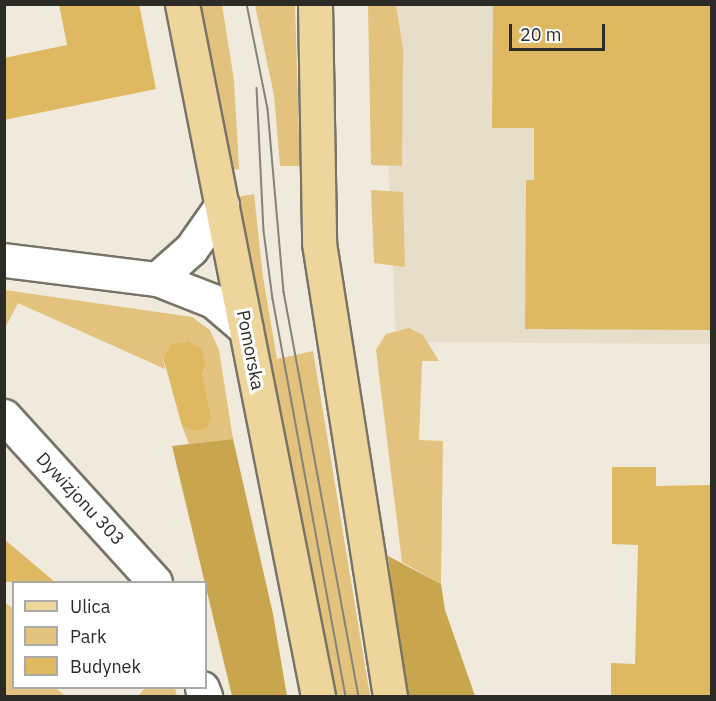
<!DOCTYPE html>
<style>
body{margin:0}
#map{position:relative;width:716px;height:701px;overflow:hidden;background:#f0eadd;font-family:"IBM Plex Sans",sans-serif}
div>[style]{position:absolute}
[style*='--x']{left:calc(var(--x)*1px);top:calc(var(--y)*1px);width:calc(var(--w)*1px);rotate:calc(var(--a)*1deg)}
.built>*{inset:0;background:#e7deca}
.green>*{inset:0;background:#e2c27c}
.forest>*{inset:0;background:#c9a54e}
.building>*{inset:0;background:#deb962}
.roads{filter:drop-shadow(2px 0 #787367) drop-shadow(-2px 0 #787367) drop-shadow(0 2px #787367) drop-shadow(0 -2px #787367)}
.minor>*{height:33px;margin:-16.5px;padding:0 16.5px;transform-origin:16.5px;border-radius:16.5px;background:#fff}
.major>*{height:33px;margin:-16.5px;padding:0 16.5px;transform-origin:16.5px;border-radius:16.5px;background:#eed59b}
.tram>*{height:1.5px;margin:-0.75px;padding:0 0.75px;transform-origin:0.75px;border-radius:0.75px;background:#858279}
span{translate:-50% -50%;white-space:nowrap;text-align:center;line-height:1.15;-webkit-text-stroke:6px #fff;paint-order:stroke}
.street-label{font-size:18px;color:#2d2b26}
.frame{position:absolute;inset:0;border:6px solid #2d2b26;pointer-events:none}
.legend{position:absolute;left:12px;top:581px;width:195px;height:108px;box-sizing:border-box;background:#fff;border:2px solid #abaaa8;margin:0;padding:8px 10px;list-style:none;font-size:18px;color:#2d2b26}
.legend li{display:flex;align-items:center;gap:12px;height:30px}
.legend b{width:30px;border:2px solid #abaaa8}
.scale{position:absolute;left:509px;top:24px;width:96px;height:27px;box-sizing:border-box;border:3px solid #2d2b26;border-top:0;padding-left:8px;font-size:18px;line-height:21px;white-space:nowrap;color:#2d2b26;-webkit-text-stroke:4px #fff;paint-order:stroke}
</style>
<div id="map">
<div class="built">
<i style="clip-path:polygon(381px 5px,711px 5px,711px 344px,396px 342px)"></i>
</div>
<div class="green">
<i style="clip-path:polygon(198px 5px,222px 5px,234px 80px,239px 169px,230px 170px)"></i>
<i style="clip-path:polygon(255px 5px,295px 5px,300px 166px,280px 166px,274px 95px)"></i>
<i style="clip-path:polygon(368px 5px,396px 5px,403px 49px,402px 166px,371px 165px)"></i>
<i style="clip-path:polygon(371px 190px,403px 192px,405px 267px,374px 263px)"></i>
<i style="clip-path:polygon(254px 194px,263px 277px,277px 359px,313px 351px,370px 696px,335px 696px,237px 197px)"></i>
<i style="clip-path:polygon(5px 290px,192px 317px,210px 330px,219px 350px,233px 439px,189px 444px,182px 426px,193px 432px,206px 429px,212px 419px,202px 373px,206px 365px,202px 351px,188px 341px,171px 344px,163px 357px,165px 369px,18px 303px,5px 328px)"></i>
<i style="clip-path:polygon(409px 328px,423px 335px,439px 361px,422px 361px,419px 440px,443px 441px,441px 584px,402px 562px,376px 350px,386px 334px)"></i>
<i style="clip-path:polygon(4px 601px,13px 609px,14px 688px,55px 688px,66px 696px,5px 696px)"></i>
<i style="clip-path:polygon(145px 688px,175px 688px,177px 696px,138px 696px)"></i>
</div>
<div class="forest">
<i style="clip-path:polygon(233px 439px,273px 614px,287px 696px,232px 696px,172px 446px)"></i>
<i style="clip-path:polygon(388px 556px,441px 584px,445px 610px,475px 696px,405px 696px)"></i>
</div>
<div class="building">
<i style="clip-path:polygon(59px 4px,139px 4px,156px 89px,4px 120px,4px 58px,67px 45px)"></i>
<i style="clip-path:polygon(493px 4px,711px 4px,711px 330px,525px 329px,526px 180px,534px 180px,534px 128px,492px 128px)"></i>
<i style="clip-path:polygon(188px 341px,202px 350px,206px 365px,202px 373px,212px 419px,206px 429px,193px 432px,182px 426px,163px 357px,171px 344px)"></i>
<i style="clip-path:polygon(612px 467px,656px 467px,656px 486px,710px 485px,711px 696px,611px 696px,611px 663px,635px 664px,638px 545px,612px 544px)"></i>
<i style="clip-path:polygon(4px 539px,55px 582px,4px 582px)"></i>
</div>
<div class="roads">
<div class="minor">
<i style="--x:4;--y:260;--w:154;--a:7.1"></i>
<i style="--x:157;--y:279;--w:60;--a:21.4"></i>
<i style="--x:213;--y:301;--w:43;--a:40.3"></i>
<i style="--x:157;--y:279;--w:45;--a:-41.4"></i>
<i style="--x:191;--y:249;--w:54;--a:-54.8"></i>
<i style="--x:4;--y:416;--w:224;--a:47.7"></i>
<i style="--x:202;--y:688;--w:9;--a:69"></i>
</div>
<div class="major">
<i style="--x:182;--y:4;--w:705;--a:78.88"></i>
<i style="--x:315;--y:4;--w:239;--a:89"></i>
<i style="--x:319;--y:243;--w:459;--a:81.1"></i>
</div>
</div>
<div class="tram">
<i style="--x:247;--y:4;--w:107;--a:78.7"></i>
<i style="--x:268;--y:109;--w:184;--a:85"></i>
<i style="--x:284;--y:292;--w:411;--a:79.5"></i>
<i style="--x:257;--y:88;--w:143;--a:87.2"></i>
<i style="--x:264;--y:231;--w:69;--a:82.5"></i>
<i style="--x:273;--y:299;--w:404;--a:79.6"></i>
</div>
<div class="street-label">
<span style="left:250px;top:350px;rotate:79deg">Pomorska</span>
<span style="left:80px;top:499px;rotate:47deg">Dywizjonu 303</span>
</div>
<div class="frame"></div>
<ul class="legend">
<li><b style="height:8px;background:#eed59b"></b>Ulica</li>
<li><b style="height:16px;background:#e2c27c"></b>Park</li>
<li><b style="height:16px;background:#deb962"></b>Budynek</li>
</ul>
<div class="scale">20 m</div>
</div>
